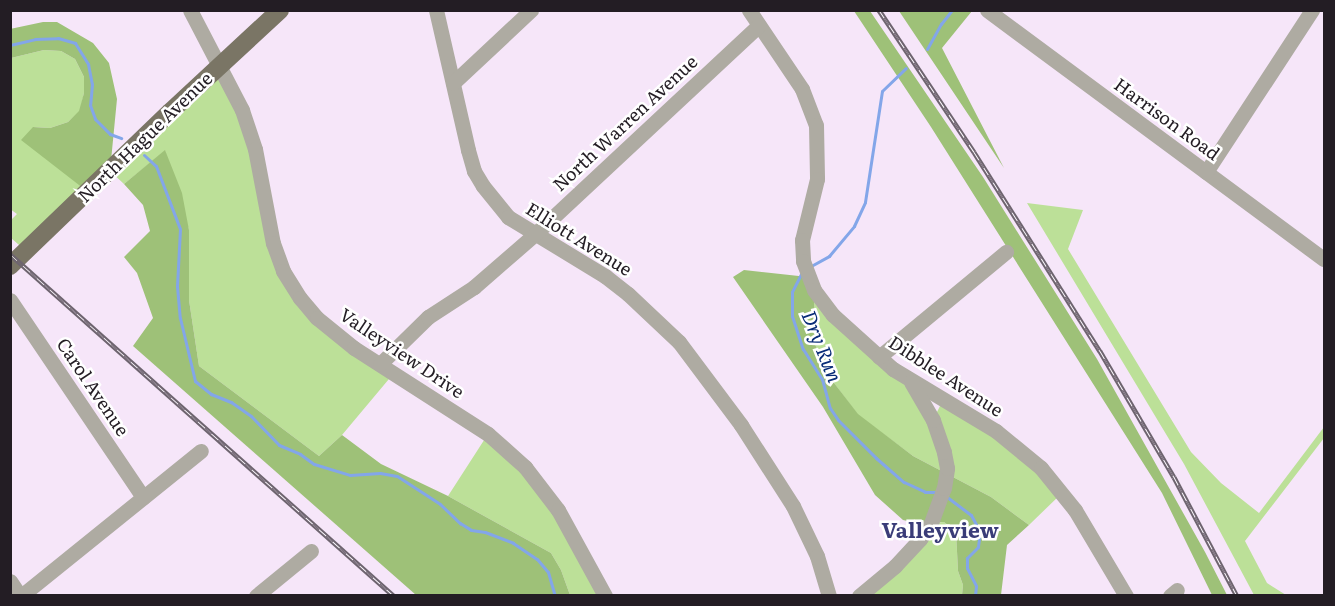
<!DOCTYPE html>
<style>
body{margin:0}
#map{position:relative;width:1335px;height:606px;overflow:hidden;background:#f6e6f9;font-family:Literata,serif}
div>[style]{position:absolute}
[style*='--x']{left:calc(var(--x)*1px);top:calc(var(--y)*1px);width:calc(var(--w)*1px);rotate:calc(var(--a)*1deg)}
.green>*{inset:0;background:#bce098}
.forest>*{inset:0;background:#9ec178}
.stream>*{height:3px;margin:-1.5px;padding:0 1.5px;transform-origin:1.5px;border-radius:1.5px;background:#83a6e9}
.minor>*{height:15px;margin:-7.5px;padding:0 7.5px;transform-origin:7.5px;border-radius:7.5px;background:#aeaba2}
.major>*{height:18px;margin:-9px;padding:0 9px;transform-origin:9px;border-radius:9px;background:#7a7565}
.rail>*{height:5px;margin-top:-2.5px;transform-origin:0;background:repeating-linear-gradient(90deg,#fff 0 9px,#6e646f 0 18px);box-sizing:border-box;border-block:2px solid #6e646f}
span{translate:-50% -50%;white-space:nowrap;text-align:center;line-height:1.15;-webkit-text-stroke:5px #fff;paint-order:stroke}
.street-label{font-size:18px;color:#231d24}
.water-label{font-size:20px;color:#092c78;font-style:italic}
.quarter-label{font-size:21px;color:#3a3c78;font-weight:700}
.frame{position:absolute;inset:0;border:12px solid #231d24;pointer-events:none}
</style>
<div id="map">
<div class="green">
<i style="clip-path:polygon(44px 50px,61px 51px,75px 59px,84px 77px,84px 93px,80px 111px,68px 122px,50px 128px,33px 127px,88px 192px,26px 251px,11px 238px,10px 221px,17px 214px,10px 209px,11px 58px)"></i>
<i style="clip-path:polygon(220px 65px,242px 110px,269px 224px,300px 298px,394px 373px,342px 435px,319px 456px,199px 366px,189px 300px,189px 230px,165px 151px,124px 184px,110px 171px)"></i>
<i style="clip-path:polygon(1027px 203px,1083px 210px,1068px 249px,1191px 452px,1221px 483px,1259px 513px,1324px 427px,1324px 438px,1245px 541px,1267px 583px,1286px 595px,1254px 595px,1184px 464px)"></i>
<i style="clip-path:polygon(814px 290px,893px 369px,933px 420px,943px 400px,996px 431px,1062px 493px,1029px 525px,991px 497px,913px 456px,858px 415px,831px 379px,818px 354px,815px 343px)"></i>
<i style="clip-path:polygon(488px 434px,525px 467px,605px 595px,570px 595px,561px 570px,551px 553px,448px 496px)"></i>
<i style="clip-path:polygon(944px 522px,956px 532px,958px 571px,963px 585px,962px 595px,859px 596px,931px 523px)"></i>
</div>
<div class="forest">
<i style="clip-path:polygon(854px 11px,870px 11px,983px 177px,1097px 359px,1205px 552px,1227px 595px,1212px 595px,1162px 493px,931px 127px)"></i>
<i style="clip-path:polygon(899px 11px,972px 11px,942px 48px,1004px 168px)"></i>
<i style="clip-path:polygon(43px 22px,57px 22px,93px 43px,109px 63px,117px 99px,110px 171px,88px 192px,21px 140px,33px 127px,50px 128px,68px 122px,79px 111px,84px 93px,84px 77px,75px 59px,61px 51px,44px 50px,11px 58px,10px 29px)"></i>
<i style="clip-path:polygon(165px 150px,182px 193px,189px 230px,189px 300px,199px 366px,319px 456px,342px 435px,381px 464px,448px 496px,551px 553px,561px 570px,570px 595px,416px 595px,133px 346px,153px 318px,137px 273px,124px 257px,150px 231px,143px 205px,124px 184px)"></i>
<i style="clip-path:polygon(744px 270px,808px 277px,814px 290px,815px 343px,818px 354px,831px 379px,858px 414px,913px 456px,991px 497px,1029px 525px,1007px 545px,1001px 595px,962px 595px,963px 585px,958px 571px,956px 532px,944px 522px,916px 523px,903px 520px,875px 495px,823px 407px,733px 277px)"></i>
</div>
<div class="stream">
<i style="--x:10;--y:45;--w:26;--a:-13"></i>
<i style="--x:35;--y:39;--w:23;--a:-2"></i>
<i style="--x:58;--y:38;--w:18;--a:16"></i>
<i style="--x:75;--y:43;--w:25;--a:58"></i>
<i style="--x:88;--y:64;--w:20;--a:79"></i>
<i style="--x:92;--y:84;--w:21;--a:95"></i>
<i style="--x:90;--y:105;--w:15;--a:70"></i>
<i style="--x:95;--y:119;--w:21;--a:45"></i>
<i style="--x:110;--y:134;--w:12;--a:20"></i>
<i style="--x:927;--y:49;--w:29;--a:-61"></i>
<i style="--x:941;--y:24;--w:18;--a:-52"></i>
<i style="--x:144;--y:155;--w:16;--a:43"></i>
<i style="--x:156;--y:166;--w:67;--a:69.1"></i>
<i style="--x:180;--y:229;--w:57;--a:93"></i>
<i style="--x:177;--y:286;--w:32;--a:85"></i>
<i style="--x:180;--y:318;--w:65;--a:76.6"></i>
<i style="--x:195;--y:381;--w:21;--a:39"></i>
<i style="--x:211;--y:394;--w:22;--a:22"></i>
<i style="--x:231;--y:402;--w:24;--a:35"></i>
<i style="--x:251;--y:416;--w:40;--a:46"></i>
<i style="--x:279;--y:445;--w:23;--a:23"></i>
<i style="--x:300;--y:454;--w:17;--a:36"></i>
<i style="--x:314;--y:464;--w:38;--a:17"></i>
<i style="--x:350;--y:475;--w:30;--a:-4"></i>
<i style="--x:380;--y:473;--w:17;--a:10"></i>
<i style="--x:397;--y:476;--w:51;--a:33.1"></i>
<i style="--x:440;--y:504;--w:28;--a:44"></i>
<i style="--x:460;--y:523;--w:13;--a:32"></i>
<i style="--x:471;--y:530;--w:14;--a:8"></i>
<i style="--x:485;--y:532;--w:30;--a:21"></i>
<i style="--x:513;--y:543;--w:29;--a:34"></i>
<i style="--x:537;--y:559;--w:17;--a:50"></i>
<i style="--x:548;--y:572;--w:25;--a:74"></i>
<i style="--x:811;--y:266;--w:21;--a:-29"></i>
<i style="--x:829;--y:256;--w:39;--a:-50"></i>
<i style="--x:854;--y:226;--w:26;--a:-65"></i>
<i style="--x:865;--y:202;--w:112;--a:-81.3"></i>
<i style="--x:882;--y:91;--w:33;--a:-44"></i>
<i style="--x:801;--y:274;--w:20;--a:117"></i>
<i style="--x:792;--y:292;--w:24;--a:90"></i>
<i style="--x:792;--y:316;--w:35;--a:72"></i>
<i style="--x:803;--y:349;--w:36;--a:58"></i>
<i style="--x:822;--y:379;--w:30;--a:75"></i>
<i style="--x:830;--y:408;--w:14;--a:56"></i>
<i style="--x:838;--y:420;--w:54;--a:45"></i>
<i style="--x:876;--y:458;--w:37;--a:41"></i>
<i style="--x:904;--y:482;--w:23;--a:25"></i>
<i style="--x:925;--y:492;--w:13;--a:0"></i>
<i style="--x:947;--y:497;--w:30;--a:37"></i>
<i style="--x:971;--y:515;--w:19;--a:62"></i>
<i style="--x:980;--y:532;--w:15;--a:98"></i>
<i style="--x:978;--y:547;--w:16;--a:135"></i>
<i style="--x:967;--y:558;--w:10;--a:90"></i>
<i style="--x:967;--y:568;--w:20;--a:63"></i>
<i style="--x:976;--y:586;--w:10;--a:96"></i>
</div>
<div class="minor">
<i style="--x:190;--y:10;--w:113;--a:62.5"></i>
<i style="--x:242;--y:110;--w:41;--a:71.6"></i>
<i style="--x:255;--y:149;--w:96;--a:79.2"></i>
<i style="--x:273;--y:243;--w:30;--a:70"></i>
<i style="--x:283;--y:271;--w:32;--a:58"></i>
<i style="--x:300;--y:298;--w:26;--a:50"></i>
<i style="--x:317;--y:318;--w:48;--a:39"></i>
<i style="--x:354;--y:348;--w:159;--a:32.7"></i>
<i style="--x:488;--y:434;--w:50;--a:41.7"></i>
<i style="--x:525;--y:467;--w:54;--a:52.5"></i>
<i style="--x:558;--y:510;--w:98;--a:61.3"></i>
<i style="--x:436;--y:10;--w:144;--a:77.1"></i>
<i style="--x:468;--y:150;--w:22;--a:74"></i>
<i style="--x:474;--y:171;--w:17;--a:59"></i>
<i style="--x:483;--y:186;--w:40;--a:51"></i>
<i style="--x:508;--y:217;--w:114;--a:31.3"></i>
<i style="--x:605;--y:276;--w:29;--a:38"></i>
<i style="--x:628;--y:294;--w:70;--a:43.3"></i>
<i style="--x:679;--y:342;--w:104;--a:53.2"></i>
<i style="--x:741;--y:425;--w:96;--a:57.3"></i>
<i style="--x:793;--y:506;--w:55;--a:64.4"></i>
<i style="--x:817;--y:556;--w:42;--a:73.3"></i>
<i style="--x:749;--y:10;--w:95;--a:56.1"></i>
<i style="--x:802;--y:89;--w:39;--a:69"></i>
<i style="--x:816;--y:125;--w:54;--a:88.9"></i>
<i style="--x:817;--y:179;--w:63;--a:103.8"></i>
<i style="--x:802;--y:240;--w:21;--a:87"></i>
<i style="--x:803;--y:261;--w:31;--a:69"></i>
<i style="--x:814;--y:290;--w:31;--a:53"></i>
<i style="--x:833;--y:315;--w:81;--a:42"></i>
<i style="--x:893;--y:369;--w:120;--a:31"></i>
<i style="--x:996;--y:431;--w:58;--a:39.4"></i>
<i style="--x:1041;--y:468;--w:54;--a:51"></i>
<i style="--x:1075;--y:510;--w:100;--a:59.3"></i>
<i style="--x:987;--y:10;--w:419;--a:36.5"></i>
<i style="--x:453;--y:83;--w:107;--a:-43.1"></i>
<i style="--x:1206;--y:172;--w:194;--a:-56.8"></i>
<i style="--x:10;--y:300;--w:238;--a:56"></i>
<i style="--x:879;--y:357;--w:165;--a:-39.6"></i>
<i style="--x:380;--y:364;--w:67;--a:-44.4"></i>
<i style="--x:428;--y:317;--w:55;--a:-33.1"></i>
<i style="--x:474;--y:287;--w:81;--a:-41"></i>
<i style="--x:535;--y:234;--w:306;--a:-43"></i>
<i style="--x:10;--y:581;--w:18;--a:56"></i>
<i style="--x:21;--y:596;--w:231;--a:-38.9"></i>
<i style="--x:256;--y:596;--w:71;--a:-39.3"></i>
<i style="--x:859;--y:596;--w:47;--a:-39.8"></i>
<i style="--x:895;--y:566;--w:37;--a:-47"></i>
<i style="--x:920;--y:539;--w:19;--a:-55"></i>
<i style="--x:931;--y:523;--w:37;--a:-70"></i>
<i style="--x:944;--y:488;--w:20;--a:-81"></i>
<i style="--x:947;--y:468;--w:16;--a:-101"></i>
<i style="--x:944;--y:452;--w:34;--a:-109"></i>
<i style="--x:933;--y:420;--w:44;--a:-120.1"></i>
<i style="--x:1170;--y:596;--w:9;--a:-41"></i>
</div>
<div class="major">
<i style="--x:10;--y:266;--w:222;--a:-43.9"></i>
<i style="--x:170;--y:112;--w:150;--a:-42.8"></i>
</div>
<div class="rail">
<i style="--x:879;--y:10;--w:171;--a:56.2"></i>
<i style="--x:974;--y:152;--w:236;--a:57.7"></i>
<i style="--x:1100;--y:351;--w:146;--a:59.6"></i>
<i style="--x:1174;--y:477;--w:135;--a:62.1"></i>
<i style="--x:10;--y:254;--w:514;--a:41.69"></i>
</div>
<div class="street-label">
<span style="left:1167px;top:119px;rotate:36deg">Harrison Road</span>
<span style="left:625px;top:123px;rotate:-43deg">North Warren Avenue</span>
<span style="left:145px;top:137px;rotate:-44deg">North Hague Avenue</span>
<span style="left:579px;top:239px;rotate:32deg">Elliott Avenue</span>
<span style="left:402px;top:353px;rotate:34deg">Valleyview Drive</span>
<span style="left:946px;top:376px;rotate:33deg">Dibblee Avenue</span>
<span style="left:93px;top:387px;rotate:56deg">Carol Avenue</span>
</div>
<div class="water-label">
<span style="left:823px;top:346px;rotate:68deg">Dry Run</span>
</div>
<div class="quarter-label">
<span style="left:940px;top:529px">Valleyview</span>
</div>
<div class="frame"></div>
</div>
